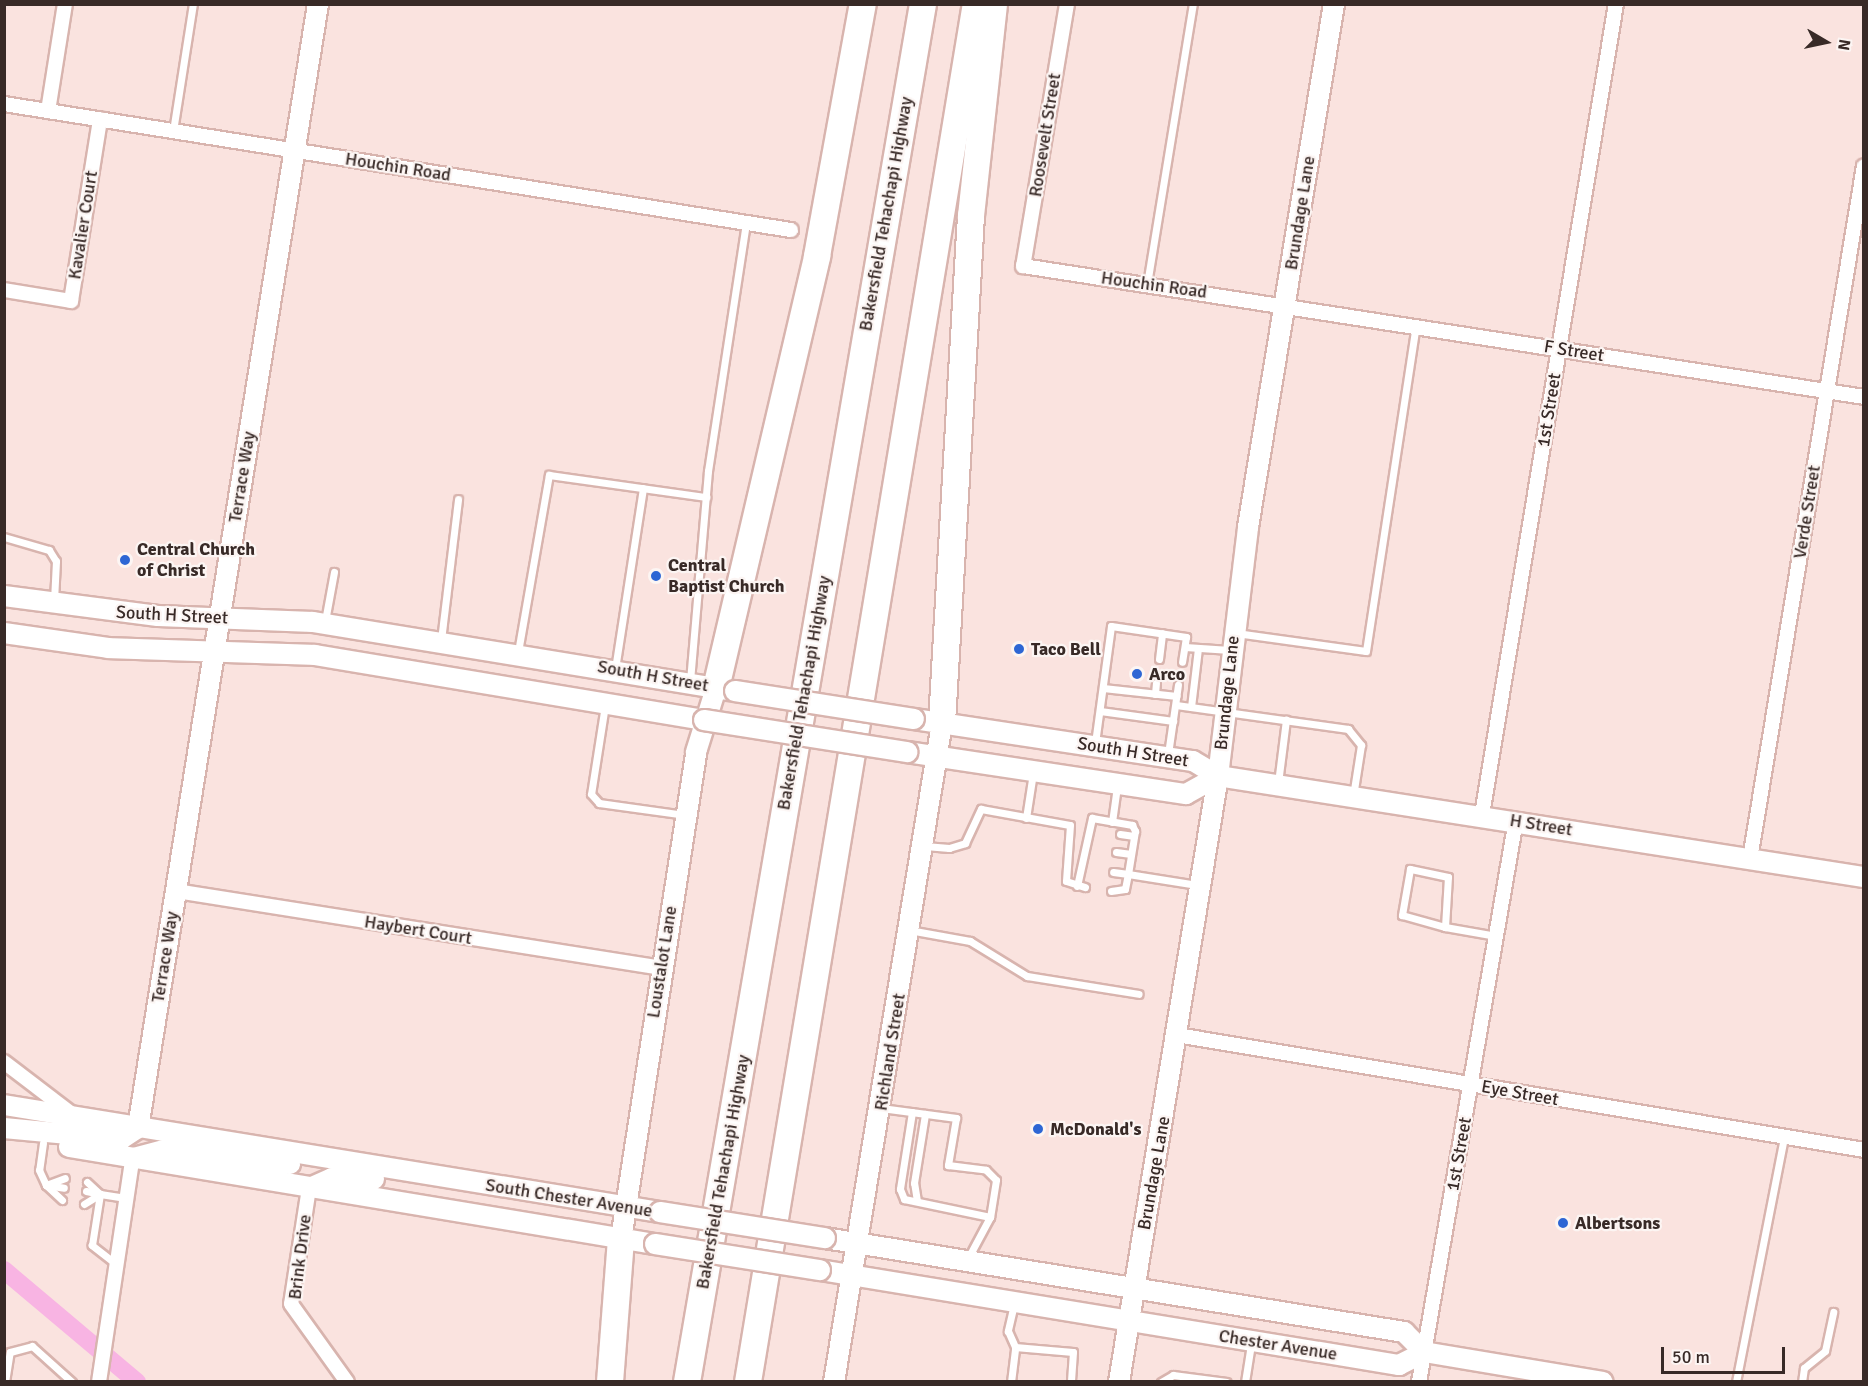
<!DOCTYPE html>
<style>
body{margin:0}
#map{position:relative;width:1868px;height:1386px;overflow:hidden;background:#fae3df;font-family:Signika,sans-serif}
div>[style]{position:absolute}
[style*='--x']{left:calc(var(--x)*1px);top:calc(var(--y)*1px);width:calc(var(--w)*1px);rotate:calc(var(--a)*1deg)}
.canal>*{height:18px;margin:-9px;padding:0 9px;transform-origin:9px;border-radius:9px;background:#f8b4e3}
.roads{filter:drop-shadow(2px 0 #d8b4ae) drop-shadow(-2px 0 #d8b4ae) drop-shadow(0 2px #d8b4ae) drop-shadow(0 -2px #d8b4ae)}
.lane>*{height:7px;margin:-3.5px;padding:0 3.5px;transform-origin:3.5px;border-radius:3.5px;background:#fff}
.street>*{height:14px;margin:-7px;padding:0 7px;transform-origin:7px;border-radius:7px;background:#fff}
.secondary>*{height:20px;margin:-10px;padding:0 10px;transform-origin:10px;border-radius:10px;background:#fff}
.highway>*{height:26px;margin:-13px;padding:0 13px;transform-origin:13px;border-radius:13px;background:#fff}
.bridges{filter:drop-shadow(2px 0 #d8b4ae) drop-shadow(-2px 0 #d8b4ae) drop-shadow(0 2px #d8b4ae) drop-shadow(0 -2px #d8b4ae)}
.secondary-bridge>*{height:20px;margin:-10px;padding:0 10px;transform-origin:10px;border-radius:10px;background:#fff}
.dots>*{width:16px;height:16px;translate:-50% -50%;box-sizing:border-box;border:3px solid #fcf5f3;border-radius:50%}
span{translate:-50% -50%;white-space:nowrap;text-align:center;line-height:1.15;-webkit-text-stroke:4.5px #fcf5f3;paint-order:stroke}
.street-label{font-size:18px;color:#382a27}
.poi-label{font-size:18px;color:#382a27;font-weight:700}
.left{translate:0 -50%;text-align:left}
.frame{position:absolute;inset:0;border:6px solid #382a27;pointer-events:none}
.north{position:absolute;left:1796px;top:12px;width:60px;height:60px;-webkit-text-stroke:4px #fcf5f3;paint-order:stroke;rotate:99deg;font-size:16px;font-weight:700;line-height:24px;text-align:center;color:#382a27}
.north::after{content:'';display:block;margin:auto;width:21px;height:27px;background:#382a27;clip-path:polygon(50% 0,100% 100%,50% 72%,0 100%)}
.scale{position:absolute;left:1661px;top:1347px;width:124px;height:27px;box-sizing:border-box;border:3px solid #382a27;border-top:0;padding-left:8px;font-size:18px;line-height:21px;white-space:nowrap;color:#382a27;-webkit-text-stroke:4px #fcf5f3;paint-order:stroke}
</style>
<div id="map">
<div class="canal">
<i style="--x:4;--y:1270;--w:174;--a:40.1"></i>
</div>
<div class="roads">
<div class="lane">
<i style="--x:173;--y:131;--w:129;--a:-81.1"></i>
<i style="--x:1147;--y:284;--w:284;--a:-80.7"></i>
<i style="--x:4;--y:537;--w:47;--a:16.1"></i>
<i style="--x:49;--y:550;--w:13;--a:58"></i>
<i style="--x:56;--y:561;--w:40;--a:92.9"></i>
<i style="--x:325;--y:621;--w:50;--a:-79.6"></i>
<i style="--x:1236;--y:633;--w:131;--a:7.9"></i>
<i style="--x:1366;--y:651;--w:329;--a:-81.3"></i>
<i style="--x:441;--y:640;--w:142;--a:-83.1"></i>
<i style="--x:1185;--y:647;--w:45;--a:3.8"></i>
<i style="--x:518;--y:652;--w:180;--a:-80.1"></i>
<i style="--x:549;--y:475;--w:159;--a:8"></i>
<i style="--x:1159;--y:659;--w:26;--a:-83"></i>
<i style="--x:615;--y:669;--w:183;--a:-81.2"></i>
<i style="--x:690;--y:681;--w:211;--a:-85.1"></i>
<i style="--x:708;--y:471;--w:252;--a:-81.3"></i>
<i style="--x:1103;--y:688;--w:74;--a:6.2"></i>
<i style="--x:1155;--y:694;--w:11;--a:-85"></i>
<i style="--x:605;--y:705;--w:90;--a:98.9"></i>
<i style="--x:591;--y:794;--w:12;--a:48"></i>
<i style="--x:599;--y:803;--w:88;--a:7.9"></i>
<i style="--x:1176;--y:705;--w:174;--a:7.9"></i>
<i style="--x:1348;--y:729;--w:21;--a:51"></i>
<i style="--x:1361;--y:745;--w:52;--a:98.9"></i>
<i style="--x:1191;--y:707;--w:59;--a:-83.2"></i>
<i style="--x:1100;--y:711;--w:74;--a:7.8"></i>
<i style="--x:1095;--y:743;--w:118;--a:-82.2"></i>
<i style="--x:1111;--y:626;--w:76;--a:8.3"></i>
<i style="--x:1186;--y:637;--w:25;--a:99"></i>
<i style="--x:1168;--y:754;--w:70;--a:-81.8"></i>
<i style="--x:1278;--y:783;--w:64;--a:-82.8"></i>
<i style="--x:1026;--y:818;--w:46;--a:-81.2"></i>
<i style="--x:1112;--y:822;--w:36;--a:-82"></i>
<i style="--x:1120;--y:834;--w:14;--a:8"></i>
<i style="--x:925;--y:846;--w:24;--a:5"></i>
<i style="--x:949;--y:848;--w:17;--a:-17"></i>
<i style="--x:965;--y:843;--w:38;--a:-65"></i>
<i style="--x:981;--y:809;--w:90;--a:10.2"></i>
<i style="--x:1070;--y:825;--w:56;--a:94.1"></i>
<i style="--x:1066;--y:881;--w:20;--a:18"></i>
<i style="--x:1116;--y:852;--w:15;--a:8"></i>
<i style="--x:1077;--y:886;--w:70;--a:-77.6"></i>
<i style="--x:1092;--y:818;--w:41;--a:9.9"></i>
<i style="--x:1132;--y:825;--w:7;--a:63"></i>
<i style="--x:1135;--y:831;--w:44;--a:99.2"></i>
<i style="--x:1128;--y:874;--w:15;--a:-172"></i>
<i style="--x:1111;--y:891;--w:14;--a:-8"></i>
<i style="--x:1125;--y:889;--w:15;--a:-79"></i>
<i style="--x:1128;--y:874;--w:70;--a:9.1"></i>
<i style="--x:1445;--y:927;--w:50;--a:-86.6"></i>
<i style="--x:1448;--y:877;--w:39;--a:-168"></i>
<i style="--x:1410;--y:869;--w:47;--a:99.9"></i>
<i style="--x:1402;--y:915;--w:45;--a:15.6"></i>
<i style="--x:1445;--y:927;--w:52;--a:10"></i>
<i style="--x:909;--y:930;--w:62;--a:10.2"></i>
<i style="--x:970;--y:941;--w:67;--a:31.6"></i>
<i style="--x:1027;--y:976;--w:113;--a:9.1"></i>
<i style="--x:881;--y:1108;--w:76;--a:7.6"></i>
<i style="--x:956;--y:1118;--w:48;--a:99.7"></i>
<i style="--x:948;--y:1165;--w:38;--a:7"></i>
<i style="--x:986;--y:1170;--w:14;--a:45"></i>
<i style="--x:996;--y:1180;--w:37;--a:99"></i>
<i style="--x:990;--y:1217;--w:49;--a:118.1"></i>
<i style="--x:912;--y:1112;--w:78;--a:98.9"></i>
<i style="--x:900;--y:1189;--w:11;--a:68"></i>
<i style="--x:904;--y:1199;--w:88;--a:11.8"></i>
<i style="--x:43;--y:1143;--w:27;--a:98"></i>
<i style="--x:39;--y:1170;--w:17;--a:65"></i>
<i style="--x:46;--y:1185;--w:18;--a:9"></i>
<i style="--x:87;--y:1182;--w:18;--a:43"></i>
<i style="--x:86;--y:1191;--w:14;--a:12"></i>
<i style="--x:62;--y:1200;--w:22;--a:-137"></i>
<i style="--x:46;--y:1185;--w:20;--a:-20"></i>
<i style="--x:917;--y:1201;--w:18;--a:-99"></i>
<i style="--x:914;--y:1183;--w:70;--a:-80.9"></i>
<i style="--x:84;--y:1204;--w:19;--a:-32"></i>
<i style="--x:116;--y:1264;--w:31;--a:-142"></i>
<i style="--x:92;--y:1245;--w:52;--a:-81.1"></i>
<i style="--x:100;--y:1194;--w:26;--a:9"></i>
<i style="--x:1014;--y:1304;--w:28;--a:103"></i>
<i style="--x:1008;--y:1331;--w:17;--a:66"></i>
<i style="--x:5;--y:1382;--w:30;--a:-81"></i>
<i style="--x:10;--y:1352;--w:23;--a:-15"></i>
<i style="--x:32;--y:1346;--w:54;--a:42"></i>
<i style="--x:1011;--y:1382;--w:35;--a:-83"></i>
<i style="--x:1015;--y:1347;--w:58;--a:4.9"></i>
<i style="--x:1073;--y:1352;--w:30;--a:94"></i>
<i style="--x:1161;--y:1382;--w:14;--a:-30"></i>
<i style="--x:1173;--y:1375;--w:54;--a:7.4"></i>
<i style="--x:1245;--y:1382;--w:39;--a:-81"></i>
<i style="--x:1736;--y:1382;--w:250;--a:-78.9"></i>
<i style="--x:1802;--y:1382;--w:14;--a:-82"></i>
<i style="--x:1804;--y:1368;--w:27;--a:-39"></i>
<i style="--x:1825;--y:1351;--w:40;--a:-78"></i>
</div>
<div class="street">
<i style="--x:1067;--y:4;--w:266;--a:99.5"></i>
<i style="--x:1023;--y:266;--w:851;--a:8.85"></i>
<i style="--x:4;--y:104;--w:797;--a:9.1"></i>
<i style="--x:48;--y:111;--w:108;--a:-81"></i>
<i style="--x:4;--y:290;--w:68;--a:9.3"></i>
<i style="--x:71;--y:301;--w:184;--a:-80.9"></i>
<i style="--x:1482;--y:815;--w:822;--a:-80.62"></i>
<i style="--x:1750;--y:859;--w:702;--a:-80.66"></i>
<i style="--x:176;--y:891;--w:490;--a:9"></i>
<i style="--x:1177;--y:1035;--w:697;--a:9.5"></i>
<i style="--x:4;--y:1062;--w:86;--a:37.4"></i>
<i style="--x:309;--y:1188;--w:117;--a:98.8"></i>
<i style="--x:291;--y:1304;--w:96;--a:54.3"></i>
<i style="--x:99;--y:1382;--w:224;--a:-81.5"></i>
<i style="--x:1419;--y:1382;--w:570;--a:-80.21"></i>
</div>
<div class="secondary">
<i style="--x:4;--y:596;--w:155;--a:7.4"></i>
<i style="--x:158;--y:616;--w:155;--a:2.2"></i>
<i style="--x:313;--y:622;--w:422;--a:9.3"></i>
<i style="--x:4;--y:633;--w:105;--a:8.2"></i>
<i style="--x:108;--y:648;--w:207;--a:1.9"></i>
<i style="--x:315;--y:655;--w:394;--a:9.5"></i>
<i style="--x:914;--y:719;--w:282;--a:8.6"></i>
<i style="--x:1193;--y:761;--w:29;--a:31"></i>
<i style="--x:1218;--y:776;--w:654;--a:8.89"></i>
<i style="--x:907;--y:752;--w:282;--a:8.6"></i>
<i style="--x:1186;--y:794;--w:37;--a:-29"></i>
<i style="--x:4;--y:1105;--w:665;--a:9.26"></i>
<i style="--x:4;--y:1128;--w:118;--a:5.4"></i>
<i style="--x:121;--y:1139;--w:20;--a:-33"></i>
<i style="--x:138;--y:1128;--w:1138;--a:-80.9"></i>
<i style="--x:69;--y:1147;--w:594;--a:9.4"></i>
<i style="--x:134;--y:1158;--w:35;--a:-15"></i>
<i style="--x:168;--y:1149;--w:123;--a:7"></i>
<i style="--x:310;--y:1188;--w:24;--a:-24"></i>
<i style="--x:332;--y:1178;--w:42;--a:1.4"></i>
<i style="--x:825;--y:1238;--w:587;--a:9.22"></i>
<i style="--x:1404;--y:1332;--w:28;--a:45"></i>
<i style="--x:1424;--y:1352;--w:181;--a:9.5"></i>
<i style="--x:621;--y:1239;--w:493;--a:-81.2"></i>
<i style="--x:696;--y:752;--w:67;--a:-72.6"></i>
<i style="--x:820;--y:1270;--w:587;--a:9.32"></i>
<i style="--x:1399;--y:1365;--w:28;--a:-27"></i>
<i style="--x:834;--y:1382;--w:668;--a:-80.69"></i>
<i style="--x:1119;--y:1382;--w:614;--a:-80.72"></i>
<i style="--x:1218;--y:776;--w:251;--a:-83.1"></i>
<i style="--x:1248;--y:527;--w:530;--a:-80.66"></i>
</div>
<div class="highway">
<i style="--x:716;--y:688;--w:444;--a:-76.8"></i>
<i style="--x:817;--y:256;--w:256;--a:-79.7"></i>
<i style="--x:942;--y:723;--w:508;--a:-86.73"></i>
<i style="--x:971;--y:216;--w:213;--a:-83.8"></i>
<i style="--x:610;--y:1382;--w:143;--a:-85.6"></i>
<i style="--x:687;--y:1382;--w:1398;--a:-80.28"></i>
<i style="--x:748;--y:1382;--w:1397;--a:-80.61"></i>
</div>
</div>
<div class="bridges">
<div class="secondary-bridge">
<i style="--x:735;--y:691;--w:181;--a:8.9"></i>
<i style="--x:704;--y:720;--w:206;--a:9"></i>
<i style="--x:660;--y:1212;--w:167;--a:9"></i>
<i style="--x:655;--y:1244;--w:167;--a:9"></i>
</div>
</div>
<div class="dots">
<i style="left:125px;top:560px;background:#2d66d4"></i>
<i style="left:656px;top:576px;background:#2d66d4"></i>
<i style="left:1019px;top:649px;background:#2d66d4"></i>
<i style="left:1137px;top:674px;background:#2d66d4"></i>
<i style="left:1038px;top:1129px;background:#2d66d4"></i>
<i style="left:1563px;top:1223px;background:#2d66d4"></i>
</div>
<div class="street-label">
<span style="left:1045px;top:135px;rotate:-81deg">Roosevelt Street</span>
<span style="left:398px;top:167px;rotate:9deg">Houchin Road</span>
<span style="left:1300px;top:213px;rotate:-81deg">Brundage Lane</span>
<span style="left:886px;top:214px;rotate:-80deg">Bakersfield Tehachapi Highway</span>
<span style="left:83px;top:225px;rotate:-81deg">Kavalier Court</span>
<span style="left:1154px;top:285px;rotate:8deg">Houchin Road</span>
<span style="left:1574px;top:351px;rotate:9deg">F Street</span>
<span style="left:1549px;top:410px;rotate:-81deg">1st Street</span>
<span style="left:242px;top:477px;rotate:-81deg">Terrace Way</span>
<span style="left:1807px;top:512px;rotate:-81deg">Verde Street</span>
<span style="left:172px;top:615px;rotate:3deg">South H Street</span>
<span style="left:653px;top:676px;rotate:10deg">South H Street</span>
<span style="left:804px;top:693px;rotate:-80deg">Bakersfield Tehachapi Highway</span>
<span style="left:1227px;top:693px;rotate:-84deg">Brundage Lane</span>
<span style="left:1133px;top:752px;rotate:9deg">South H Street</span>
<span style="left:1541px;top:825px;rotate:9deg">H Street</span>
<span style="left:418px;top:930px;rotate:9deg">Haybert Court</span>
<span style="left:165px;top:957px;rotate:-81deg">Terrace Way</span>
<span style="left:662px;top:962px;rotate:-81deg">Loustalot Lane</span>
<span style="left:890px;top:1052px;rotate:-81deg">Richland Street</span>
<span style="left:1520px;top:1093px;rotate:10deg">Eye Street</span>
<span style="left:1459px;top:1154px;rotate:-80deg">1st Street</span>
<span style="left:723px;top:1172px;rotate:-80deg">Bakersfield Tehachapi Highway</span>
<span style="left:1154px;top:1173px;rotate:-80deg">Brundage Lane</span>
<span style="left:569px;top:1198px;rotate:9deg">South Chester Avenue</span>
<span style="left:300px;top:1257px;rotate:-83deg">Brink Drive</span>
<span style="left:1278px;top:1345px;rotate:9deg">Chester Avenue</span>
</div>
<div class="poi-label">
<span class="left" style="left:137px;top:560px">Central Church<br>of Christ</span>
<span class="left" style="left:668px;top:576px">Central<br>Baptist Church</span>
<span class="left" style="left:1031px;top:649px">Taco Bell</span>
<span class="left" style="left:1149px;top:674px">Arco</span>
<span class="left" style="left:1050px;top:1129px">McDonald's</span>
<span class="left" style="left:1575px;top:1223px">Albertsons</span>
</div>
<div class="frame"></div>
<div class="north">N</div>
<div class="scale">50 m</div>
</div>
